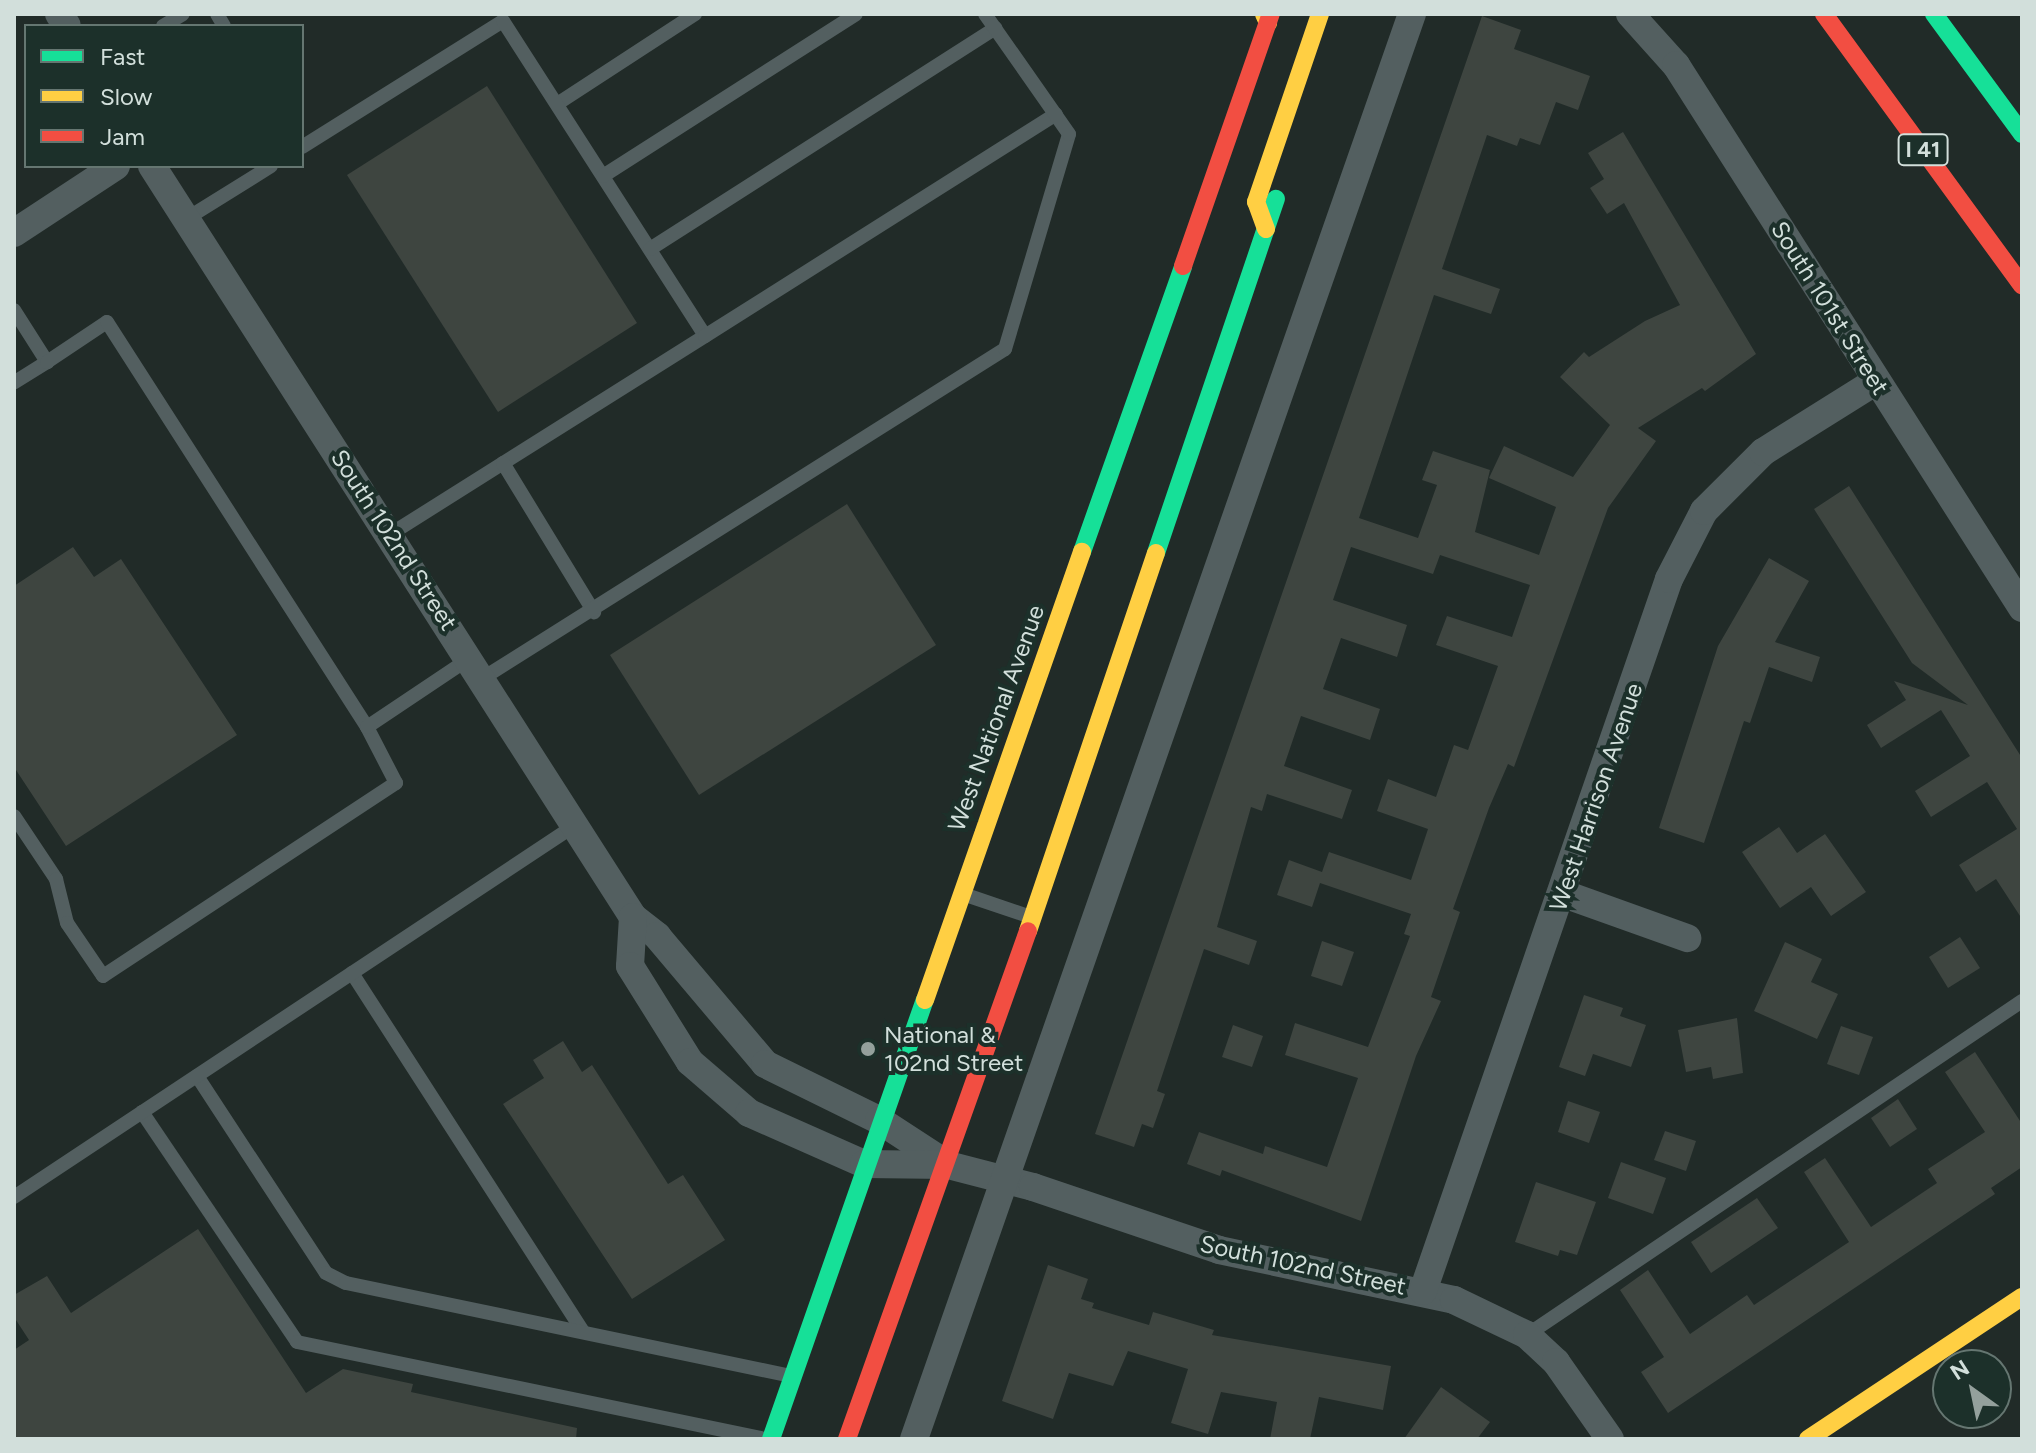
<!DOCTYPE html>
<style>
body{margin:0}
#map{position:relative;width:2036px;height:1453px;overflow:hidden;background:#212b28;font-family:Figtree,sans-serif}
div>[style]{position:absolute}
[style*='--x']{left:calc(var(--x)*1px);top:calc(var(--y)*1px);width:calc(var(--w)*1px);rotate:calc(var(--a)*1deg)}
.building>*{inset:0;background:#3e4540}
.lane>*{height:14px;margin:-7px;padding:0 7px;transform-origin:7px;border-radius:7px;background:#535f60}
.street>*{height:28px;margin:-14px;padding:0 14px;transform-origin:14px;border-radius:14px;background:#535f60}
.fast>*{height:18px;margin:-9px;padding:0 9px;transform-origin:9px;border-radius:9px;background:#16e098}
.slow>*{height:18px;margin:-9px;padding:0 9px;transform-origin:9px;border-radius:9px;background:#ffcf43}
.jam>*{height:18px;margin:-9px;padding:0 9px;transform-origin:9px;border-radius:9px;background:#f24e42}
.dots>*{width:22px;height:22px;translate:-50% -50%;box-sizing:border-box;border:4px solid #1c302a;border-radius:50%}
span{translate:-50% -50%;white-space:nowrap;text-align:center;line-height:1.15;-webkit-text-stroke:8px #1c302a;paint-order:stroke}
.shield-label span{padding:2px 6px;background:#1c302a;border:2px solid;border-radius:6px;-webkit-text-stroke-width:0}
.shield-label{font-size:22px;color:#d2dfdb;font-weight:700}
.street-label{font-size:24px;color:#d2dfdb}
.poi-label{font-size:24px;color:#d2dfdb}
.left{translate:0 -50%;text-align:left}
.frame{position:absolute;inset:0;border:16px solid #d2dfdb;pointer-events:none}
.legend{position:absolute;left:24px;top:24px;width:280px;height:144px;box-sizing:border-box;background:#1c302a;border:2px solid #657671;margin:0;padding:10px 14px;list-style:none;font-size:24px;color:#d2dfdb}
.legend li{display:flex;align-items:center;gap:16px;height:40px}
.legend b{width:40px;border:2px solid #657671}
.north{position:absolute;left:1932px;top:1349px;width:80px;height:80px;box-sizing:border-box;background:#1c302a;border:2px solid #657671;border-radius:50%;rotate:327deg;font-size:22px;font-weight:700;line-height:32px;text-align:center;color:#d2dfdb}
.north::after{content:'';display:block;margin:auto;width:28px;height:36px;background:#94a09c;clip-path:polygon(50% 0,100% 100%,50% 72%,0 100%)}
</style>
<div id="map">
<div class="building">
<i style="clip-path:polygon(1482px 16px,1521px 30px,1514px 49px,1590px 76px,1578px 110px,1556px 102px,1540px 145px,1520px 138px,1517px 146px,1487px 135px,1442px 269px,1500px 289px,1491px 314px,1434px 295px,1359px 518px,1418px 538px,1437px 485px,1422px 480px,1433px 451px,1490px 470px,1475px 532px,1539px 555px,1556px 507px,1489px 478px,1504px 446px,1573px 477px,1610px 425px,1560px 377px,1584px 352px,1589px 357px,1645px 321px,1680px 305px,1624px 203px,1607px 214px,1590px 188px,1604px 179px,1588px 153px,1623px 132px,1756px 354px,1705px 391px,1702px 388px,1638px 428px,1656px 441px,1608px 508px,1514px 767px,1508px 764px,1489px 808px,1453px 909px,1460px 912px,1431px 997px,1441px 1001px,1416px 1056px,1361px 1221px,1222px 1170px,1220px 1176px,1187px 1164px,1199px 1132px,1263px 1154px,1265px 1146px,1327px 1167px,1358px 1078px,1285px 1055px,1295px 1023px,1368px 1047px,1410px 936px,1404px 934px,1411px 914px,1320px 883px,1312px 907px,1277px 895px,1289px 860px,1322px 872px,1329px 852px,1411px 880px,1428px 829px,1377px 811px,1388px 779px,1436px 797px,1454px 745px,1468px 750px,1498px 666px,1436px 645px,1447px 616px,1512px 637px,1530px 585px,1440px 555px,1433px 574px,1351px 547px,1333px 600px,1407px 625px,1397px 657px,1341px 638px,1323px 689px,1380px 709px,1370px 740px,1301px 716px,1284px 766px,1352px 790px,1342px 819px,1267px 794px,1262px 811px,1251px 807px,1217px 927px,1257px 941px,1249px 965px,1204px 949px,1157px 1091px,1165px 1094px,1153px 1128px,1142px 1124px,1134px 1147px,1095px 1134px)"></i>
<i style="clip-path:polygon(487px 86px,637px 323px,498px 412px,347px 175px)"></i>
<i style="clip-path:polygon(1849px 486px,2022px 758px,2022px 919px,1996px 879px,1976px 892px,1959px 865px,2017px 829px,1987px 782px,1931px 817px,1915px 791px,1970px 756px,1941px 710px,1881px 748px,1867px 725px,1906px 700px,1894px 681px,1968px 705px,1912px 663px,1814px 509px)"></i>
<i style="clip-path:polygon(847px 504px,936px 645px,699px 795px,610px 655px)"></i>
<i style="clip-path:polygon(73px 547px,94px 577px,121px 559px,237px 735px,66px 846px,14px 767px,14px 586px)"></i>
<i style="clip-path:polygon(1769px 558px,1809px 581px,1775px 642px,1820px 657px,1812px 682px,1769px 667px,1750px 723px,1744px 721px,1704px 843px,1659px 828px,1718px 646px)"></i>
<i style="clip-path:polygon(1779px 827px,1797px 853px,1825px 834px,1866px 892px,1831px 916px,1811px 887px,1780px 908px,1742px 852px)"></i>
<i style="clip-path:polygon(1960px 937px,1980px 968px,1948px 988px,1929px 957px)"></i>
<i style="clip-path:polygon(1322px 941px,1354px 952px,1342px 986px,1311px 976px)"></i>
<i style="clip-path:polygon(1785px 942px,1822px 959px,1811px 982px,1838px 994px,1817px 1039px,1754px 1011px)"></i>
<i style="clip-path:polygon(1584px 995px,1623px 1008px,1620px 1016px,1646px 1025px,1631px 1067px,1593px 1054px,1585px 1076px,1559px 1067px)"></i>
<i style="clip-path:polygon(1737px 1018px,1743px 1073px,1713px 1079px,1711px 1067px,1686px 1072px,1678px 1030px)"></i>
<i style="clip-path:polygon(1233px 1025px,1263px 1036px,1252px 1067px,1222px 1057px)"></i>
<i style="clip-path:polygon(1841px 1026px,1873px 1037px,1859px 1075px,1827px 1064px)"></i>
<i style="clip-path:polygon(563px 1041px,582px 1072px,592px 1065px,668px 1184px,683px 1175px,725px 1240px,632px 1299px,503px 1104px,544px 1078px,533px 1060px)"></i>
<i style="clip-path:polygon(1975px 1052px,2022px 1124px,2022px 1167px,1991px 1188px,1995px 1194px,1668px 1413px,1641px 1372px,1664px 1357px,1620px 1290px,1648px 1270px,1690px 1334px,1747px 1295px,1754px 1305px,1849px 1242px,1804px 1172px,1825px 1158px,1871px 1227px,1937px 1183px,1928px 1169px,1985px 1132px,1945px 1072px)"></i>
<i style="clip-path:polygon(1898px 1099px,1917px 1129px,1890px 1147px,1871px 1118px)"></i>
<i style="clip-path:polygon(1568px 1101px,1600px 1112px,1589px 1143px,1558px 1132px)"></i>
<i style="clip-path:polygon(1665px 1131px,1696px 1141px,1686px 1171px,1654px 1160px)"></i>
<i style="clip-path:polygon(1621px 1162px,1666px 1178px,1653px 1214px,1608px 1198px)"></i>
<i style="clip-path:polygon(1536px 1182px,1596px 1202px,1577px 1255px,1560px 1250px,1558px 1256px,1515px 1242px)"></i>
<i style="clip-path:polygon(1757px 1198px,1778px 1228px,1711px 1273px,1691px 1242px)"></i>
<i style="clip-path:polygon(198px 1229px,306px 1393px,343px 1369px,413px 1384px,411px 1392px,577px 1428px,576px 1439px,14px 1439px,14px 1350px,29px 1340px,14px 1317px,14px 1295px,47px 1276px,71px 1313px)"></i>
<i style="clip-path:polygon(1048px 1265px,1088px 1279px,1081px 1299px,1094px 1303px,1092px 1308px,1149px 1325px,1153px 1312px,1214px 1330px,1212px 1335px,1391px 1366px,1383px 1410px,1319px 1397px,1310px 1439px,1270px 1439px,1277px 1402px,1221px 1392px,1208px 1434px,1171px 1423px,1188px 1369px,1128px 1351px,1113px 1386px,1069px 1373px,1053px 1419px,1002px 1401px)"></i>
<i style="clip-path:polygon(1441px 1387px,1490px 1422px,1477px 1439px,1404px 1439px)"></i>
</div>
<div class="lane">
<i style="--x:217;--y:14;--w:14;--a:60"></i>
<i style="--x:163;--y:26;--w:23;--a:-31"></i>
<i style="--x:557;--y:104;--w:165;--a:-33.1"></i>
<i style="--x:302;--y:147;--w:237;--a:-32.1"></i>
<i style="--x:503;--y:21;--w:374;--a:57.3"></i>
<i style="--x:705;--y:336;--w:372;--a:147.8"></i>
<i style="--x:603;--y:176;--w:300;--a:-32.6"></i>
<i style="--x:186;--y:219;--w:100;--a:-31.9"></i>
<i style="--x:650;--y:249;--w:410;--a:-32.6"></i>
<i style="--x:14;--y:310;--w:62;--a:57.6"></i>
<i style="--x:47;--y:362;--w:39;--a:148"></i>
<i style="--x:705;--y:336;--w:415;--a:-32.3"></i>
<i style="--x:47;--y:362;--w:72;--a:-33.7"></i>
<i style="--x:107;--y:322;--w:481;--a:57.3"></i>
<i style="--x:503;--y:463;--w:175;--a:58.6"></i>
<i style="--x:483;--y:678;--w:617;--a:-32.22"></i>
<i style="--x:1005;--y:349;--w:224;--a:-73.4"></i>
<i style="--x:1069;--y:134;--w:146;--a:-125"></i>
<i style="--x:14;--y:816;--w:76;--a:56.3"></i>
<i style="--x:56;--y:879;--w:45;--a:76"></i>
<i style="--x:67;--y:923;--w:64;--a:55.8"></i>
<i style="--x:103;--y:976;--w:351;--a:-33.4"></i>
<i style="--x:396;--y:783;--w:63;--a:-117.4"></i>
<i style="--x:367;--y:727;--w:124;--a:-33.8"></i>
<i style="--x:963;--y:894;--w:72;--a:18.7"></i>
<i style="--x:352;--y:973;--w:427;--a:57.2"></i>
<i style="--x:197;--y:1076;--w:235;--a:56.8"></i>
<i style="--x:326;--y:1273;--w:22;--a:27"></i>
<i style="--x:346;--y:1283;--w:456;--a:11.8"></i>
<i style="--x:142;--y:1112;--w:277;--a:56"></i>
<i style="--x:297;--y:1342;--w:477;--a:11.7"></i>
<i style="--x:14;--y:1197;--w:675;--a:-33.53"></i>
<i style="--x:1527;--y:1335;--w:597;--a:-34.01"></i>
</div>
<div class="street">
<i style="--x:59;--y:14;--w:14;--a:56"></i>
<i style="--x:1630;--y:14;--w:69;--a:48"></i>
<i style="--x:1676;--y:65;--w:644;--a:57.49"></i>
<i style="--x:152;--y:166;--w:892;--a:57.36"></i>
<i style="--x:633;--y:917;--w:31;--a:38"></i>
<i style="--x:657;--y:936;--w:167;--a:49.8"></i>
<i style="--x:765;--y:1064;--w:127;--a:26.2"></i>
<i style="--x:879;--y:1120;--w:82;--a:33.1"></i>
<i style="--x:14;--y:233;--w:122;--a:-33.3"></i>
<i style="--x:1564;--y:894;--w:131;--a:19.7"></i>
<i style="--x:633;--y:917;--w:49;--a:93.5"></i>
<i style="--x:630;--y:966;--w:113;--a:58"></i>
<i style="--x:690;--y:1062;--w:78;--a:40.8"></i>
<i style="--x:749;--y:1113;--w:126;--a:23.9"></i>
<i style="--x:864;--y:1164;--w:84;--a:0.7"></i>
<i style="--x:948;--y:1165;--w:88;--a:14.5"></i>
<i style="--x:1033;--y:1187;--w:196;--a:18.7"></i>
<i style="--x:1219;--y:1250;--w:240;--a:12"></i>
<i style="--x:1454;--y:1300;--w:81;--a:25.6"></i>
<i style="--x:1527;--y:1335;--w:40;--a:43"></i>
<i style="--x:1556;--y:1362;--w:94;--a:55"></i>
<i style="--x:1423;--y:1291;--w:753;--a:-70.94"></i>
<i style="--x:1669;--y:579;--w:76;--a:-62.8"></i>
<i style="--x:1704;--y:511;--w:83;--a:-45"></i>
<i style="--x:1763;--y:452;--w:133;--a:-32.1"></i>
<i style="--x:914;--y:1439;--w:1510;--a:-70.74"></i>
</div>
<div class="fast">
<i style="--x:1934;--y:14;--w:149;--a:53.7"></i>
<i style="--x:1082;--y:552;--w:303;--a:-70.5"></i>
<i style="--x:1156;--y:553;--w:374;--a:-71.3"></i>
<i style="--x:771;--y:1439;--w:465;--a:-70.7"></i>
</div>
<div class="slow">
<i style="--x:1264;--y:14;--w:10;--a:66"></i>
<i style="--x:1266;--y:229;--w:29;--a:-110"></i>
<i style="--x:1256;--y:202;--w:199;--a:-71.2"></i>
<i style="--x:1028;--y:931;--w:399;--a:-71.3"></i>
<i style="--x:925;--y:1000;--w:475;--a:-70.7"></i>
<i style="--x:1808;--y:1439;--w:257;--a:-33.6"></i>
</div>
<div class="jam">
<i style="--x:1824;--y:14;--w:336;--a:53.9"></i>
<i style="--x:1183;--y:266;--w:267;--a:-70.8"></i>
<i style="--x:847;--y:1439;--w:539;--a:-70.39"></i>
</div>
<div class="dots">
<i style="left:868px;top:1049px;background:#94a09c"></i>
</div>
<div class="shield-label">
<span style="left:1923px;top:150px">I 41</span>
</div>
<div class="street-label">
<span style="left:1830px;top:308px;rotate:58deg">South 101st Street</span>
<span style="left:394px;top:540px;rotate:57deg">South 102nd Street</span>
<span style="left:996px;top:718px;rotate:-70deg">West National Avenue</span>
<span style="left:1596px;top:797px;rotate:-71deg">West Harrison Avenue</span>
<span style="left:1303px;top:1265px;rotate:12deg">South 102nd Street</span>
</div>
<div class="poi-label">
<span class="left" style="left:884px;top:1049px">National &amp;<br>102nd Street</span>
</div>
<div class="frame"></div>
<ul class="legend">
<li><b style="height:10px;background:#16e098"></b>Fast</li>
<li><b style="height:10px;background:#ffcf43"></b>Slow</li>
<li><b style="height:10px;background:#f24e42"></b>Jam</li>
</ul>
<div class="north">N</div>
</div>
